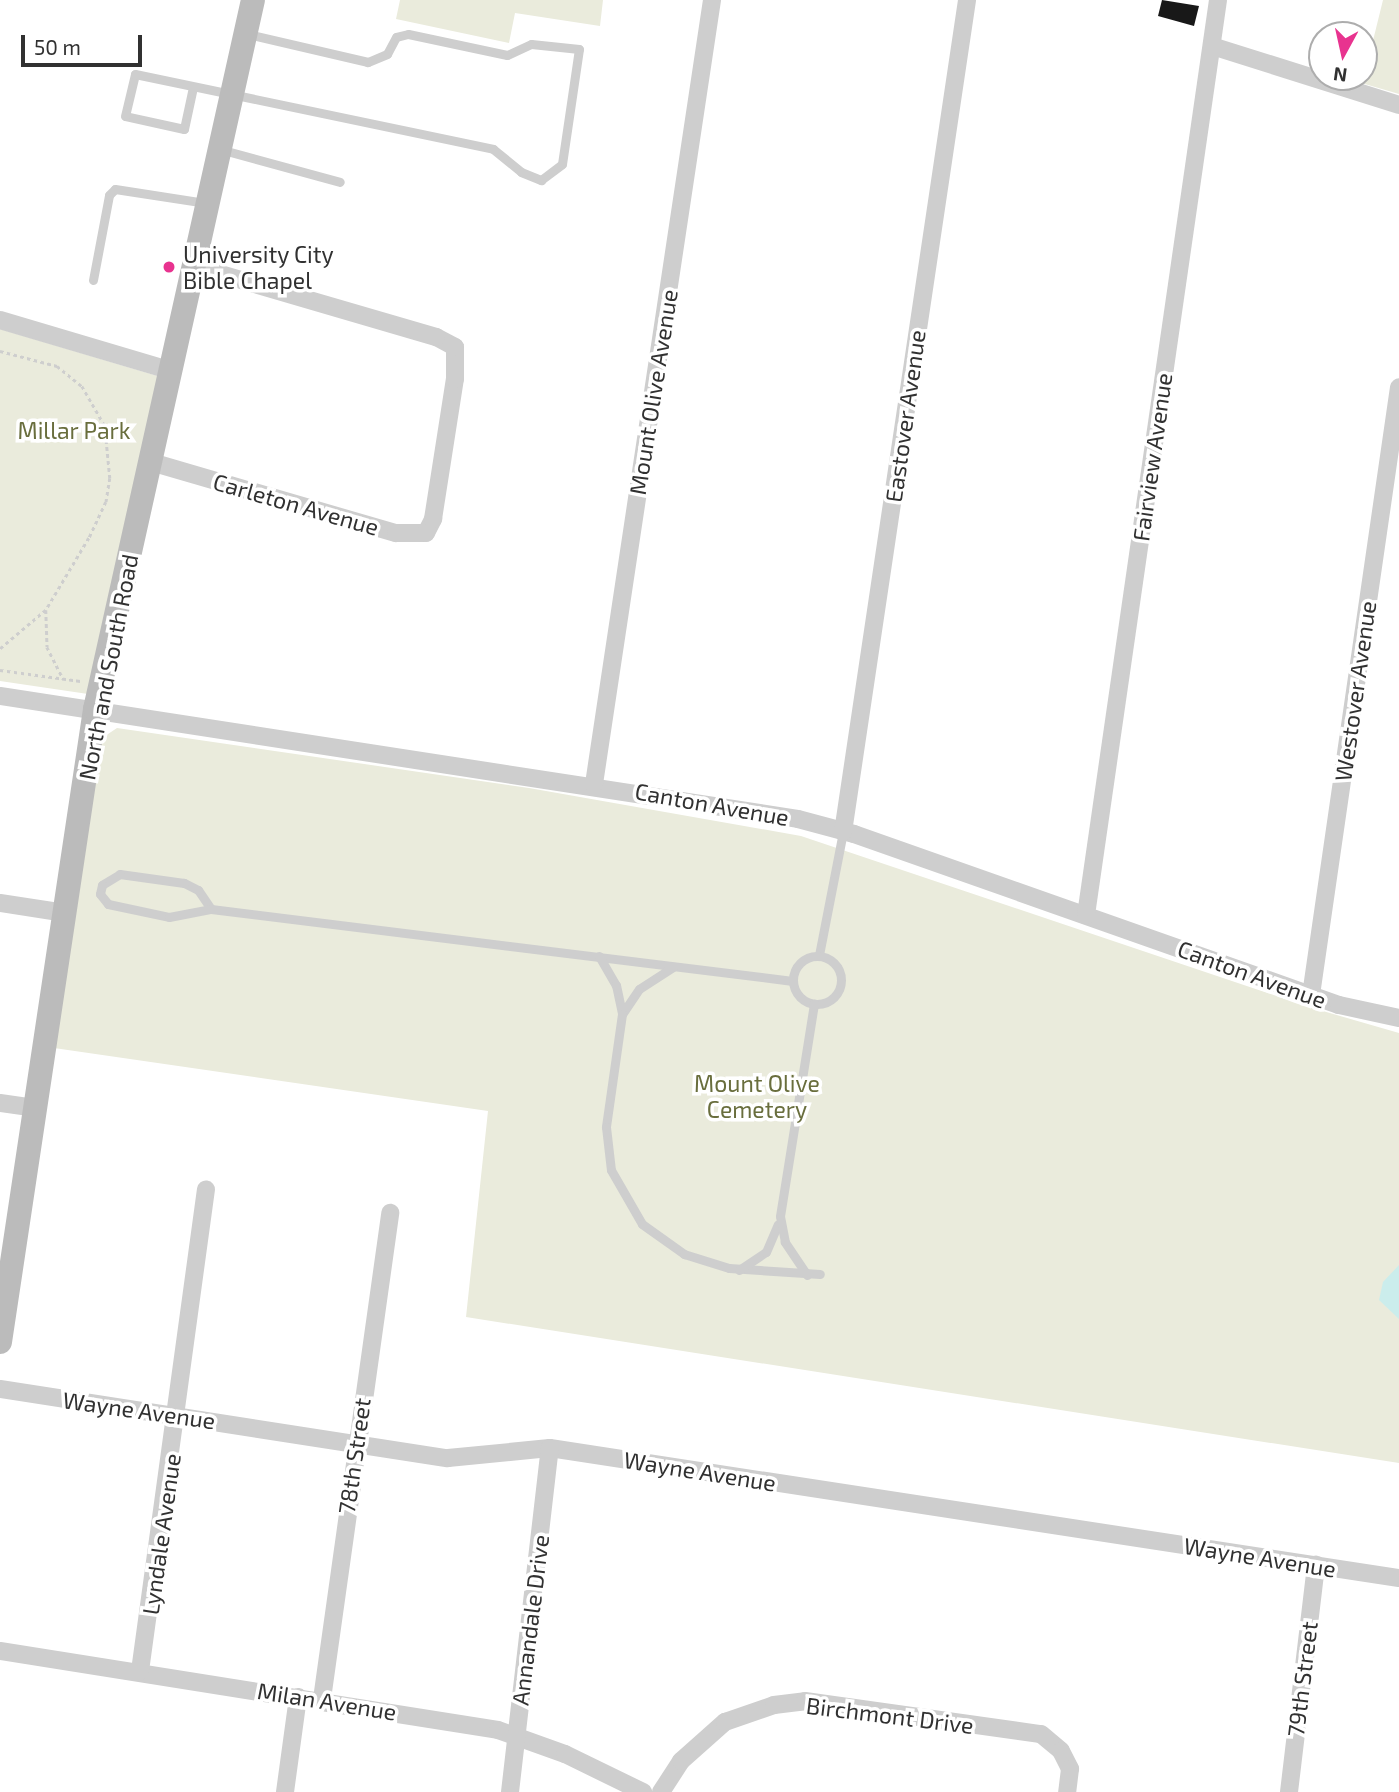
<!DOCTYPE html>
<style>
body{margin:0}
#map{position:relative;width:1399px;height:1792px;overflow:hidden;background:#fff;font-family:"Exo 2",sans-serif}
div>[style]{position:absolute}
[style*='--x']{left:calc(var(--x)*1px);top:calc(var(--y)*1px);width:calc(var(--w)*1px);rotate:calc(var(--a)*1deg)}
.green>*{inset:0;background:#eaebdc}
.water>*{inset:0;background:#cbedec}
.building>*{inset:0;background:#181818}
.path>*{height:2.5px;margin-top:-1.25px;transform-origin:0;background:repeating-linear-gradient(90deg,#cecece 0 3.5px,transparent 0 7px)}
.lane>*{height:9px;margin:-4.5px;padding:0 4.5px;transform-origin:4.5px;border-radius:4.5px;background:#cecece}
.lane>.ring{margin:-4.5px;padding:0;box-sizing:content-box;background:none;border:9px solid #cecece;border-radius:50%}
.street>*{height:18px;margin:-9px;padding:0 9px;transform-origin:9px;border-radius:9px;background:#cecece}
.secondary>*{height:24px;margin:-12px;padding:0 12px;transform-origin:12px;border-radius:12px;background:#bbb}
.dots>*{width:19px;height:19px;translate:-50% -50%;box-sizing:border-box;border:4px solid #fff;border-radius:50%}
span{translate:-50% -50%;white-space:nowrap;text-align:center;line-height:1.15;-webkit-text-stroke:7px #fff;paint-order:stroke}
.poi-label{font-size:23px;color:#313131}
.left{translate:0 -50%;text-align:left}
.street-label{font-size:23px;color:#313131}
.park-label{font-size:23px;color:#696e3d}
.north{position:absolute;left:1308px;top:21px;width:70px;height:70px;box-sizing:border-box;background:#fff;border:2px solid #adadad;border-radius:50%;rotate:188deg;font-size:19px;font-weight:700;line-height:28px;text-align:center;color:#313131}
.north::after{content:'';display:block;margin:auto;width:24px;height:32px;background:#e8338f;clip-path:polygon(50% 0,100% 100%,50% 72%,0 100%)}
.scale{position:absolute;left:21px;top:35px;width:121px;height:32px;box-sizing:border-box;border:4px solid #313131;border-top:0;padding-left:9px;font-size:21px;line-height:24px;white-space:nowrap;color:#313131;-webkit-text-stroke:5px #fff;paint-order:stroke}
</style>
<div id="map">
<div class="green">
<i style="clip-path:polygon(400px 0,603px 0,600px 26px,515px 13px,509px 43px,396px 19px)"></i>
<i style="clip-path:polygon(1383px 0,1399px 0,1399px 94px,1358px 82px,1364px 77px)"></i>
<i style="clip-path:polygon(0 329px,161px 377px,88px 694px,0 681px)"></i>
<i style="clip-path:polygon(117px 728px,529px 788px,801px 836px,1309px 1007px,1399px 1033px,1399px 1463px,466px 1317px,488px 1111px,54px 1048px,102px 738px)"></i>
</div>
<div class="water">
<i style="clip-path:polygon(1399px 1265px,1399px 1319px,1379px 1300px,1383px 1282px)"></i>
</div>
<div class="building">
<i style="clip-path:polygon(1162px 0,1199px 6px,1194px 26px,1158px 16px)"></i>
</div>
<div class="path">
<i style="--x:0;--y:351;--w:59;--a:14.7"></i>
<i style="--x:57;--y:366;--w:32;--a:39"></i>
<i style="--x:82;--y:386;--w:46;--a:60.1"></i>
<i style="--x:105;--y:426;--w:52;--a:84.5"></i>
<i style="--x:110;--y:478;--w:24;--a:99"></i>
<i style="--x:106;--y:502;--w:40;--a:115"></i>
<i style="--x:89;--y:538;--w:84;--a:120.8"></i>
<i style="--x:46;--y:610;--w:60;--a:139.7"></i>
<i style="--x:46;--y:610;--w:37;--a:88"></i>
<i style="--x:47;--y:647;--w:36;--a:63"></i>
<i style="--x:0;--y:670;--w:81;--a:7.8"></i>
</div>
<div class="lane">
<i style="--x:193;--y:87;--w:43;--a:102.1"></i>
<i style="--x:184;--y:129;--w:60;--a:-167.6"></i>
<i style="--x:125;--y:116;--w:43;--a:-76.6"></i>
<i style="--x:135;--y:74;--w:366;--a:11.8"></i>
<i style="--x:493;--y:149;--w:36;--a:39"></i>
<i style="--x:521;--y:172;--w:22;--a:22"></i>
<i style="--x:541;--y:180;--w:26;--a:-37"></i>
<i style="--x:562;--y:164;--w:116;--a:-81.6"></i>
<i style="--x:579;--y:49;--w:48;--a:-174.1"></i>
<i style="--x:531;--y:44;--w:26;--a:155"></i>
<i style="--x:507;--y:55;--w:101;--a:-168"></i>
<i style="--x:408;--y:34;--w:12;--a:166"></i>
<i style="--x:396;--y:37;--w:19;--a:118"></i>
<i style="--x:387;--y:54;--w:21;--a:157"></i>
<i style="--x:368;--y:62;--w:123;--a:-166.9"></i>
<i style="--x:223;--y:150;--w:121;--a:15.3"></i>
<i style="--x:93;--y:280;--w:86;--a:-79.3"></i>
<i style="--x:109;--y:195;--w:8;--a:-45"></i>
<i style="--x:115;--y:189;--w:91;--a:8.8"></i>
<i style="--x:211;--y:909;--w:23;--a:-124"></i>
<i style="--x:198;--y:890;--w:16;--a:-153"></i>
<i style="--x:184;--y:883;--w:65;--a:-172"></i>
<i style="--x:120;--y:874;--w:21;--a:149"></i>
<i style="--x:102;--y:885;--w:9;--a:103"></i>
<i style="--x:100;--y:894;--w:13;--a:51"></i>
<i style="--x:108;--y:904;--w:62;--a:12"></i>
<i style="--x:169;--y:917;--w:43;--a:-10.8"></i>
<i style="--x:211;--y:909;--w:586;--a:7.05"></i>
<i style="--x:819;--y:955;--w:125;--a:-79"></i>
<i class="ring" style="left:793px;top:956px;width:39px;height:39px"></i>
<i style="--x:599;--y:956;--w:34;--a:60"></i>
<i style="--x:616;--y:985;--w:29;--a:78"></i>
<i style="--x:673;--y:967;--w:40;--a:147.1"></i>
<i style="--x:639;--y:989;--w:30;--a:124"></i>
<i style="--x:622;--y:1014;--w:114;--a:98.1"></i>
<i style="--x:606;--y:1127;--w:43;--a:83.4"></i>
<i style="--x:611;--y:1170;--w:62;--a:60.1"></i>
<i style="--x:642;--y:1224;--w:52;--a:35.5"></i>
<i style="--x:684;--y:1254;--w:47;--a:17.3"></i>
<i style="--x:729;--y:1268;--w:91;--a:3.8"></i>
<i style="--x:739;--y:1270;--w:32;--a:-34"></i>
<i style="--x:766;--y:1252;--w:30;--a:-67"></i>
<i style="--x:807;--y:1275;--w:40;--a:-124"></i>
<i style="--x:785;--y:1242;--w:26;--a:-101"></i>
<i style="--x:780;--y:1216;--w:215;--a:-80.9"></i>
</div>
<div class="street">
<i style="--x:1212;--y:46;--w:196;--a:17.5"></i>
<i style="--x:0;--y:320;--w:179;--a:16.5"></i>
<i style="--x:151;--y:462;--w:255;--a:16.2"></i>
<i style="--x:396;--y:533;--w:30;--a:0"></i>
<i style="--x:426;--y:533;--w:16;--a:-63"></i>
<i style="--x:433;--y:519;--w:142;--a:-81.1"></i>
<i style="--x:455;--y:379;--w:32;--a:-90"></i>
<i style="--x:455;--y:347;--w:21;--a:-152"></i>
<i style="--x:436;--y:337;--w:249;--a:-163.7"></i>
<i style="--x:0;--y:696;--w:807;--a:8.76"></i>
<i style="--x:798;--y:819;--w:58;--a:15"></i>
<i style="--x:854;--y:834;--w:514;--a:19.42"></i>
<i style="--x:1339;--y:1005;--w:61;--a:12.2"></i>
<i style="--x:594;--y:784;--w:793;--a:-81.44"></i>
<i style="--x:843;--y:832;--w:841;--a:-81.52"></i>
<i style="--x:0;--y:903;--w:66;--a:8.7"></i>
<i style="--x:1086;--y:915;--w:924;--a:-81.79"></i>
<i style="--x:1311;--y:995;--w:614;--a:-81.76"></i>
<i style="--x:0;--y:1103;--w:35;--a:8"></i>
<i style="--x:0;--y:1389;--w:453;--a:8.8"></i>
<i style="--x:448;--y:1458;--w:102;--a:-5.6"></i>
<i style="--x:550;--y:1448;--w:859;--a:8.71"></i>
<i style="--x:0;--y:1651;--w:504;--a:9.01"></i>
<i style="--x:498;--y:1730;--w:71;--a:19.7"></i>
<i style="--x:565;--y:1754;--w:87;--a:26"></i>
<i style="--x:140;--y:1671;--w:486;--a:-82.2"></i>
<i style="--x:322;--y:1699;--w:491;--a:-82"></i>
<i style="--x:285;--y:1792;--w:96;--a:-82.2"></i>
<i style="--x:510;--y:1792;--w:346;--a:-83.4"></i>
<i style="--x:661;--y:1792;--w:37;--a:-57"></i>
<i style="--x:681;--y:1761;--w:59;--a:-41.6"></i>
<i style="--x:725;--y:1722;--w:52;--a:-19.1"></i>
<i style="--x:774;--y:1705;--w:31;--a:-7"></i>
<i style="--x:805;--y:1701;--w:238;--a:8"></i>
<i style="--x:1041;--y:1734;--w:26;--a:40"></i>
<i style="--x:1061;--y:1751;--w:20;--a:63"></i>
<i style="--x:1070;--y:1769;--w:23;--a:97"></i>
<i style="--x:1289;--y:1792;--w:229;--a:-83.2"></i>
</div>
<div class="secondary">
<i style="--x:0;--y:1342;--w:640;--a:-81.46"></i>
<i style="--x:95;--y:709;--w:726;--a:-77.44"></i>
</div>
<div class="dots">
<i style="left:169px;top:267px;background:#e8338f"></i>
</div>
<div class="poi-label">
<span class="left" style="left:183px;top:267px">University City<br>Bible Chapel</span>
</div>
<div class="street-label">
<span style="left:653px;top:392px;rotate:-81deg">Mount Olive Avenue</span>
<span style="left:905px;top:416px;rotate:-82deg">Eastover Avenue</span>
<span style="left:1152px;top:457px;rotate:-82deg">Fairview Avenue</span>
<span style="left:296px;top:504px;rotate:16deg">Carleton Avenue</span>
<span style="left:108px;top:667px;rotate:-79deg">North and South Road</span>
<span style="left:1355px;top:691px;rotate:-82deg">Westover Avenue</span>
<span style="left:712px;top:804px;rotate:10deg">Canton Avenue</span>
<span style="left:1252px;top:974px;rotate:20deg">Canton Avenue</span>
<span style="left:139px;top:1410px;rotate:8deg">Wayne Avenue</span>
<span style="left:354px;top:1456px;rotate:-82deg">78th Street</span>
<span style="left:700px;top:1471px;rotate:9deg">Wayne Avenue</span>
<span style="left:161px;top:1534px;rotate:-82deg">Lyndale Avenue</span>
<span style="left:1260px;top:1557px;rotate:9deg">Wayne Avenue</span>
<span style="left:530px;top:1620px;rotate:-83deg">Annandale Drive</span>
<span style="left:1302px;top:1679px;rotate:-83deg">79th Street</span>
<span style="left:327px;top:1701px;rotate:9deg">Milan Avenue</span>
<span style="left:890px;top:1715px;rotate:7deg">Birchmont Drive</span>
</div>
<div class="park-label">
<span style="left:74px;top:430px">Millar Park</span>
<span style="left:757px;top:1096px">Mount Olive<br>Cemetery</span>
</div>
<div class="north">N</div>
<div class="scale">50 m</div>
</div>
